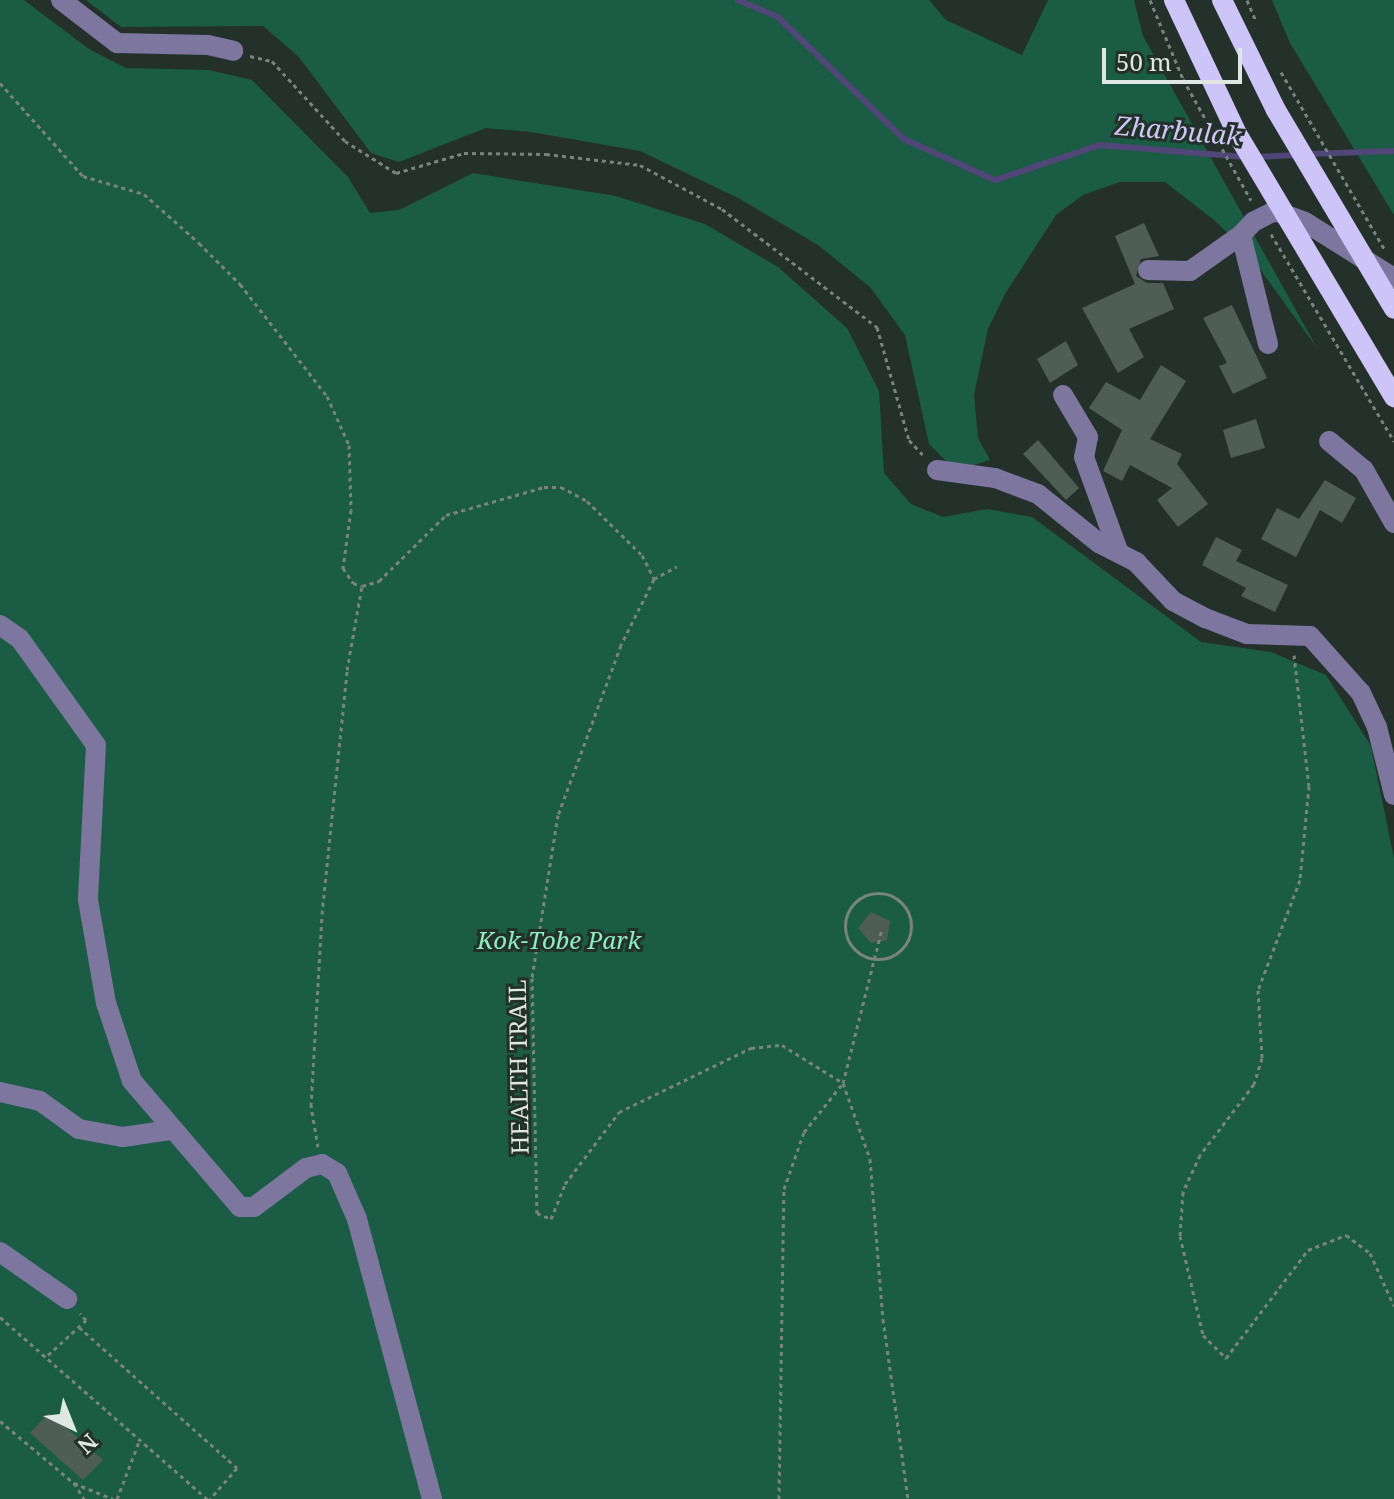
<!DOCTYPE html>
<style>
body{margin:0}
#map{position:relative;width:1394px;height:1499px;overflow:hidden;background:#23312a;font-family:"Noto Serif",serif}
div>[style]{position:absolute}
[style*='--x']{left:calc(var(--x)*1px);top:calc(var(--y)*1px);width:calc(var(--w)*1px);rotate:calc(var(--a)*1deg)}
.green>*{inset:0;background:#1b5c44}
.stream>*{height:6px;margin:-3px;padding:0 3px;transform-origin:3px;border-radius:3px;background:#504677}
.building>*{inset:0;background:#4e5e56}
.path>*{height:3px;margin-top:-1.5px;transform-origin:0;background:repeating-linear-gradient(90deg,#79847f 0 4px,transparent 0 8px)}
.path>.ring{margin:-1.5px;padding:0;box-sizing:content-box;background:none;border:3px solid #79847f;border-radius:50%}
.minor>*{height:20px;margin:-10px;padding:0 10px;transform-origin:10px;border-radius:10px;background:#7d769f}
.major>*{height:20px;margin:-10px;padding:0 10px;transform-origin:10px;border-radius:10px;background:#cdc5f8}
span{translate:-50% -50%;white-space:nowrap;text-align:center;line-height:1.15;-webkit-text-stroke:6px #23312a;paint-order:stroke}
.park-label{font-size:24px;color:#8cedc3;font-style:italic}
.street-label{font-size:24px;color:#dee7e3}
.water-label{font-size:26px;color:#cfc7f6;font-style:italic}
.north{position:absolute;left:32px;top:1387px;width:80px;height:80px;-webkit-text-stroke:6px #23312a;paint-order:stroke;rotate:137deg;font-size:22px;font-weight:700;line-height:32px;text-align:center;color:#dee7e3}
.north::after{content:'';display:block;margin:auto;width:28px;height:36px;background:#dee7e3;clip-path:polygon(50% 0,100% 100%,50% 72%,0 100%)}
.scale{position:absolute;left:1102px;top:48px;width:140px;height:36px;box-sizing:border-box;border:4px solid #dee7e3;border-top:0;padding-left:10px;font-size:24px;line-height:28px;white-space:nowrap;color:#dee7e3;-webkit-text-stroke:6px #23312a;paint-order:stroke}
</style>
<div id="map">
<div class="green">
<i style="clip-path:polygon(0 0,24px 0,89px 49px,126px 68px,209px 70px,252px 80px,348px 177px,370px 213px,399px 210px,473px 173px,616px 196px,705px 224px,778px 267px,847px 328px,879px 391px,884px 473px,911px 504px,943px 517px,987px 509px,1032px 517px,1201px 642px,1271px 652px,1326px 675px,1371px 746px,1394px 858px,1394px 1499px,0 1499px)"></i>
<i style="clip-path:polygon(86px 0,929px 0,946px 20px,1022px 55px,1048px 0,1134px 0,1143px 36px,1317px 348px,1249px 254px,1214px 220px,1165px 182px,1120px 182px,1083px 195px,1056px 215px,1005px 294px,988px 329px,974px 395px,978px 438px,990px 460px,967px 467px,949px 464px,929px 444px,905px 335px,870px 287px,818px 245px,740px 199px,640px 151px,531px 132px,486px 128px,399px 162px,371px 153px,298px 56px,263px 26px,121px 27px)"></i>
<i style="clip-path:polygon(1272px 0,1394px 0,1394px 215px,1290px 43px)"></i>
</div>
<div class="stream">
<i style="--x:738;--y:0;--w:43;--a:23"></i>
<i style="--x:778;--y:17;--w:175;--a:44.1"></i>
<i style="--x:904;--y:139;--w:100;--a:24.3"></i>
<i style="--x:995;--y:180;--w:111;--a:-18.4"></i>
<i style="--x:1100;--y:145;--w:146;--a:4.7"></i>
<i style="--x:1309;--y:154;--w:85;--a:-2"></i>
<i style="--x:1257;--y:157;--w:41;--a:-2.8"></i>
</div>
<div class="building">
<i style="clip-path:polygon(1144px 223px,1159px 256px,1141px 259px,1136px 276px,1147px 283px,1163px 283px,1174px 309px,1129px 329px,1144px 357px,1118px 373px,1082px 308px,1135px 284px,1115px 236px)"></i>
<i style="clip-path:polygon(1232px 305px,1267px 378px,1233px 394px,1219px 366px,1227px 363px,1203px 318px)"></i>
<i style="clip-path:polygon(1066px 341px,1078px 365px,1050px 383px,1037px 359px)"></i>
<i style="clip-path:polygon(1161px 365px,1186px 381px,1150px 439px,1182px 454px,1177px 464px,1208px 504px,1178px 527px,1157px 500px,1172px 488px,1130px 465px,1122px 481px,1103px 471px,1122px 430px,1089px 408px,1106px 382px,1140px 400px)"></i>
<i style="clip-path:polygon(1256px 419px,1265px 448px,1231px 458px,1223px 430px)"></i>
<i style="clip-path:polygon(1038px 440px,1079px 488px,1066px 500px,1023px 454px)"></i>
<i style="clip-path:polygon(1325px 480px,1356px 498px,1342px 523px,1320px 510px,1296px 557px,1261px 539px,1277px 508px,1299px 519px)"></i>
<i style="clip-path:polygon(1216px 537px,1242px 550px,1236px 561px,1288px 585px,1275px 612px,1241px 596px,1246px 588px,1202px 565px)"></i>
<i style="clip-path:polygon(871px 912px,890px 921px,887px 940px,871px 943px,858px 928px)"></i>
<i style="clip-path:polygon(49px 1413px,103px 1460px,83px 1480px,30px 1433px)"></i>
</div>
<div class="path">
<i style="--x:1150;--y:0;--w:86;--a:67.3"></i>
<i style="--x:1183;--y:79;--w:139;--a:60.7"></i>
<i style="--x:1247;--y:0;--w:21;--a:67"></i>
<i style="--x:250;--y:56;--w:23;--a:13"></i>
<i style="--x:272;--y:61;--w:108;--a:47.6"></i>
<i style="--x:345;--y:141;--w:60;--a:32.1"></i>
<i style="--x:396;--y:173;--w:71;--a:-16.4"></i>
<i style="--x:464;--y:153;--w:82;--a:0.7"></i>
<i style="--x:546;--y:154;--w:95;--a:6.7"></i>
<i style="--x:640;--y:165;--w:93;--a:28.2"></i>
<i style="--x:722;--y:209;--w:195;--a:37.3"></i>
<i style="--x:877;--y:327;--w:117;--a:74.2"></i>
<i style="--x:909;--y:440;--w:22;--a:47"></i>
<i style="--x:1281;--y:72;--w:204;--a:59.7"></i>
<i style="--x:0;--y:83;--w:125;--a:48.3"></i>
<i style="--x:83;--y:176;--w:64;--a:16.4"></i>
<i style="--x:144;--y:194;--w:74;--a:41.7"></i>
<i style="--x:199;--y:243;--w:58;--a:45"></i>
<i style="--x:240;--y:284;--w:142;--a:52.2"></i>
<i style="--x:327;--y:396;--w:54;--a:65.8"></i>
<i style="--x:349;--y:445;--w:65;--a:88.2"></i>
<i style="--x:351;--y:510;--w:59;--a:97.9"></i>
<i style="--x:343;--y:568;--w:18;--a:56"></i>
<i style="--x:353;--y:583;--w:9;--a:18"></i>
<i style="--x:362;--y:586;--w:18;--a:-16"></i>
<i style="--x:379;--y:581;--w:94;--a:-44.6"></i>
<i style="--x:446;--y:515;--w:102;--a:-15.9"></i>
<i style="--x:544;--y:487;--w:17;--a:0"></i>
<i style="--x:561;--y:487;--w:30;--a:28"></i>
<i style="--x:587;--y:501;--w:77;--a:44.5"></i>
<i style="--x:642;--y:555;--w:27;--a:63"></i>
<i style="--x:654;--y:579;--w:74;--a:116.6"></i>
<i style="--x:621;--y:645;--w:181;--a:110.3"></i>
<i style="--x:558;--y:815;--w:165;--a:99.1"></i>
<i style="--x:532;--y:978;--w:235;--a:88.8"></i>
<i style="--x:537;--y:1213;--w:15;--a:23"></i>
<i style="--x:551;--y:1219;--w:38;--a:-68"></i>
<i style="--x:565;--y:1184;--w:90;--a:-53.1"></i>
<i style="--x:619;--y:1112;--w:147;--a:-25.9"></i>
<i style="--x:751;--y:1048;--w:31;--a:-6"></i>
<i style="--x:782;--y:1045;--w:72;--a:31.9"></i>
<i style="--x:1271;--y:234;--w:241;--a:59.3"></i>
<i style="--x:654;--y:579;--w:26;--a:-29"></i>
<i style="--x:1294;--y:655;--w:132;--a:83.5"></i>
<i style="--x:1309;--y:786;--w:94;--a:95.5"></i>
<i style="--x:1300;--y:880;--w:118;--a:110.9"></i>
<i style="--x:1258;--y:990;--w:68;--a:86.6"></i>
<i style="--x:1262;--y:1058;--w:27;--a:107"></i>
<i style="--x:1254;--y:1084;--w:89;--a:127.3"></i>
<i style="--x:1200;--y:1155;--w:41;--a:114.7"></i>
<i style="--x:1183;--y:1192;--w:44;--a:93.9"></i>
<i style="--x:1180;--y:1236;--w:102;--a:76.9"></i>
<i style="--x:1203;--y:1335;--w:33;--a:45"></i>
<i style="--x:1226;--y:1358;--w:136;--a:-52.8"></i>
<i style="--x:1308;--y:1250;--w:41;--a:-21.5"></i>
<i style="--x:1346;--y:1235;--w:30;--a:37"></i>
<i style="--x:1370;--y:1253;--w:58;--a:65.6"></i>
<i class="ring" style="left:845px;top:893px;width:63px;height:63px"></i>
<i style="--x:843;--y:1083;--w:81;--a:70.4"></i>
<i style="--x:870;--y:1159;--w:161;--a:85.4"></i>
<i style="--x:883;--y:1319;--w:182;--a:82.1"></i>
<i style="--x:318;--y:1147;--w:42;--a:-99.7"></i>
<i style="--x:311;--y:1106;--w:192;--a:-86.7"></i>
<i style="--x:322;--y:914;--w:245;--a:-84.1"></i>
<i style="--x:347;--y:670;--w:85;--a:-79.9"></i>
<i style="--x:0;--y:1317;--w:276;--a:41.3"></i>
<i style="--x:79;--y:1327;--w:212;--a:41.7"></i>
<i style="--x:237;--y:1468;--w:41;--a:131.1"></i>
<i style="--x:48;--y:1355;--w:52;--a:-42.6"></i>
<i style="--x:86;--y:1320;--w:9;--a:-131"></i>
<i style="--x:0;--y:1421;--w:97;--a:40"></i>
<i style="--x:74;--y:1483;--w:19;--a:58"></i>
<i style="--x:74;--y:1483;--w:42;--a:22.3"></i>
<i style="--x:117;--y:1499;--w:64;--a:-69"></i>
<i style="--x:779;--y:1499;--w:310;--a:-89.1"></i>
<i style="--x:784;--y:1189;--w:60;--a:-70.7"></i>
<i style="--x:804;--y:1132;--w:63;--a:-51.5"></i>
<i style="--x:843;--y:1083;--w:159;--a:-75.8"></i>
</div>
<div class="minor">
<i style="--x:61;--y:0;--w:71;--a:37.5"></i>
<i style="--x:117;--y:43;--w:91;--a:1.3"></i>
<i style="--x:208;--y:45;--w:26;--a:13"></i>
<i style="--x:1148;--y:270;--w:42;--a:1.4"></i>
<i style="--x:1190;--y:271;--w:62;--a:-35.2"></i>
<i style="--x:1268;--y:344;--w:112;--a:-103.9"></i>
<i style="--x:1241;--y:235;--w:18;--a:-47"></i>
<i style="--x:1253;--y:222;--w:25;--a:-27"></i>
<i style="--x:1275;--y:211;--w:32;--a:20"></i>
<i style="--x:1305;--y:222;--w:105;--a:32.2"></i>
<i style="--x:1063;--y:395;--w:49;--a:59.2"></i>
<i style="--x:1088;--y:437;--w:20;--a:101"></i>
<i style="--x:1084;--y:457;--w:102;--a:70"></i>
<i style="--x:1329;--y:441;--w:45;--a:39.6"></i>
<i style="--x:1364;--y:470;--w:61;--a:60.5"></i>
<i style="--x:937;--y:470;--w:59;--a:7.9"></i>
<i style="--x:995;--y:478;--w:46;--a:20.4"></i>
<i style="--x:1038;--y:494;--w:78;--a:38.8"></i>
<i style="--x:1099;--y:543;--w:42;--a:27.2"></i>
<i style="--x:1136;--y:562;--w:54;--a:46.5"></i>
<i style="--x:1173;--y:601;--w:36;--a:28"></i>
<i style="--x:1205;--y:618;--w:45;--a:20.9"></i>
<i style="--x:1247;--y:634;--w:63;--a:1.8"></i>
<i style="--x:1310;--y:636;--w:76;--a:48.2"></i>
<i style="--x:1361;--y:693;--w:38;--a:65"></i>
<i style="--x:1377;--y:727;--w:70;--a:76"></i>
<i style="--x:0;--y:625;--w:24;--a:35"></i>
<i style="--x:20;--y:639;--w:130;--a:54.4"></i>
<i style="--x:96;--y:745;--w:155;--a:93"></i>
<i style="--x:88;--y:900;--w:105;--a:80.1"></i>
<i style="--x:106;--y:1003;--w:82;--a:71.6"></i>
<i style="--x:132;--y:1081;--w:166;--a:49.4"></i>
<i style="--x:240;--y:1207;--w:14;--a:0"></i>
<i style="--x:254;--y:1207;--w:65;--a:-36.9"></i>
<i style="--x:306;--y:1168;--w:16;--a:-14"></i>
<i style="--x:322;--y:1164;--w:17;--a:31"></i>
<i style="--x:337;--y:1173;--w:50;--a:66.5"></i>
<i style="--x:357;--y:1219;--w:290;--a:75"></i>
<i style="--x:0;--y:1092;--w:41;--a:12.7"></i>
<i style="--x:40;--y:1101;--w:48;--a:35.7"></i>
<i style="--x:79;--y:1129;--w:45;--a:10.3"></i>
<i style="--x:123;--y:1137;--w:49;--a:-8.3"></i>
<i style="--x:0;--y:1252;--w:82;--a:35"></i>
</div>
<div class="major">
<i style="--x:1174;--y:0;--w:146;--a:64.8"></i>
<i style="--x:1236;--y:132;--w:309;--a:59.2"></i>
<i style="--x:1222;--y:0;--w:123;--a:63.9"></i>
<i style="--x:1276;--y:110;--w:231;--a:59.3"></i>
</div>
<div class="park-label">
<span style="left:559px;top:940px">Kok-Tobe Park</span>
</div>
<div class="street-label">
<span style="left:518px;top:1067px;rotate:-91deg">HEALTH TRAIL</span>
</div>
<div class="water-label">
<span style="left:1178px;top:131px;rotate:5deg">Zharbulak</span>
</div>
<div class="north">N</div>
<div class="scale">50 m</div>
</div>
